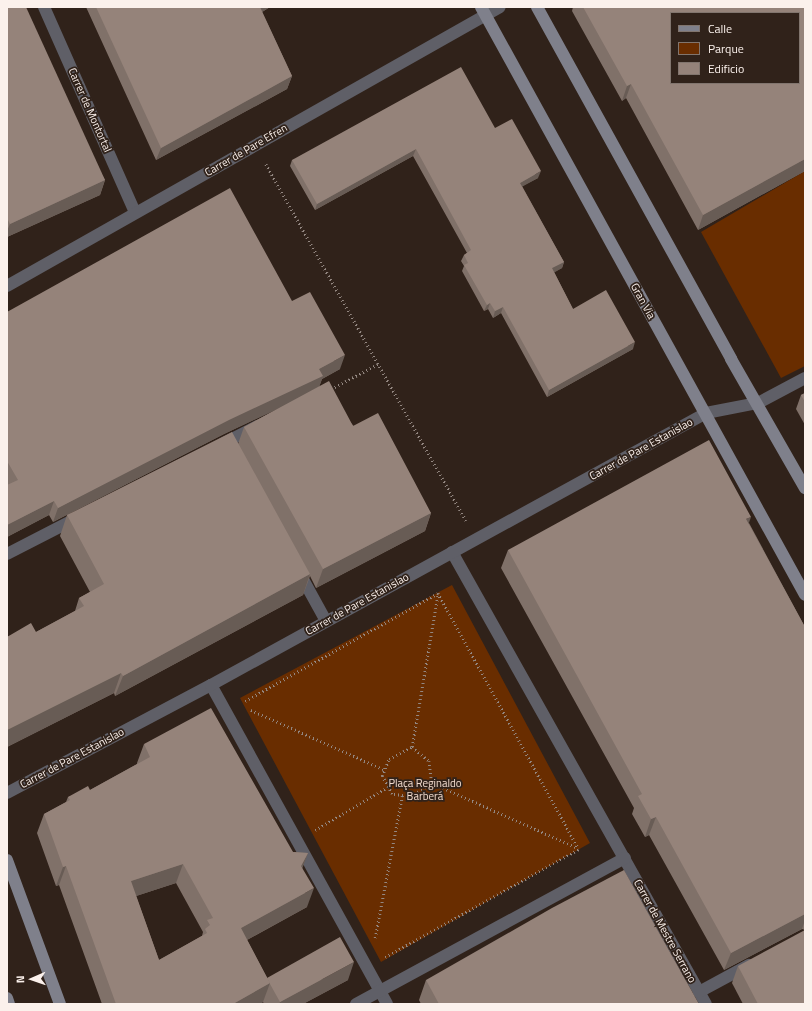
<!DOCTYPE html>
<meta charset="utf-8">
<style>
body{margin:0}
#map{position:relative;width:812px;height:1011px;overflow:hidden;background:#30221a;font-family:"Titillium Web",sans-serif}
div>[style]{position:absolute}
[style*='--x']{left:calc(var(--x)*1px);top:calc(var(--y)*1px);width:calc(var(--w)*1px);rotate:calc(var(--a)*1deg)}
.green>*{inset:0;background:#692d00}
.path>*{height:2.5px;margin-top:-1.25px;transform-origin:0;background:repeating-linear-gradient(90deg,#938781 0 1px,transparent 0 4px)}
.street>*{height:12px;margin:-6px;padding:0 6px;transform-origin:6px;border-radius:6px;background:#5f5f67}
.secondary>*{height:12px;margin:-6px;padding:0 6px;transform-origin:6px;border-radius:6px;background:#7f808b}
.wall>*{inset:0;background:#807169}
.shaded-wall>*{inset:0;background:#685c55}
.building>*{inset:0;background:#95837a}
span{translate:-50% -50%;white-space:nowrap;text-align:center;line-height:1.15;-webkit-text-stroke:3.5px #30221a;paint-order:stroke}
.street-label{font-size:11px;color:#fbf1ec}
.park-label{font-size:11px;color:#f3dccf}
.frame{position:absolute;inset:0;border:8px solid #fbf1ec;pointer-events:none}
.legend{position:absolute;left:670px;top:12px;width:130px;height:72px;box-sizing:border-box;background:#30221a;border:1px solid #81756e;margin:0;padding:5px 7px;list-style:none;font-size:12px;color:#fbf1ec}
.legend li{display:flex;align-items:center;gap:8px;height:20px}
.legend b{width:20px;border:1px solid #81756e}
.north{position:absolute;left:12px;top:959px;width:40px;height:40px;-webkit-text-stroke:3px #30221a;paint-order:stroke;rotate:268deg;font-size:11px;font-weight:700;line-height:16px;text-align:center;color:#fbf1ec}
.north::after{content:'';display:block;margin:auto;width:14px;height:18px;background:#fbf1ec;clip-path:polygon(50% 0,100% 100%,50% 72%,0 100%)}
</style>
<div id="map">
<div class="green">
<i style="clip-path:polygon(805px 171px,805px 366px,781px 378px,701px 232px)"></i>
<i style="clip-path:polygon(452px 585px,590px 843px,381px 962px,240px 698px)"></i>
</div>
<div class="path">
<i style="--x:266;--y:164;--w:409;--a:60.7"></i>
<i style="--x:331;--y:389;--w:53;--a:-28"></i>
<i style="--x:438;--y:593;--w:292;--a:61.2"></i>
<i style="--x:245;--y:701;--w:221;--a:-29.2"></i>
<i style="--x:251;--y:710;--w:147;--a:24.1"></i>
<i style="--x:412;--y:747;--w:155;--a:-80.4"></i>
<i style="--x:412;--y:747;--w:22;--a:39"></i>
<i style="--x:429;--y:761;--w:22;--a:82"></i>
<i style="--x:432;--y:783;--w:25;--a:146"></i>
<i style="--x:411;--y:797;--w:19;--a:-171"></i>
<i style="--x:392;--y:794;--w:21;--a:-119"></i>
<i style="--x:382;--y:776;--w:18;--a:-68"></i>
<i style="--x:389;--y:759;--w:26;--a:-28"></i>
<i style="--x:432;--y:783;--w:160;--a:24"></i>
<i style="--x:315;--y:830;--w:85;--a:-30.5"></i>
<i style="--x:375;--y:938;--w:145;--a:-79.2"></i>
<i style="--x:385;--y:957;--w:222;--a:-29.1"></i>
</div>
<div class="street">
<i style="--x:44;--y:7;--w:224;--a:66.1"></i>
<i style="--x:7;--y:286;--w:566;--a:-29.51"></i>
<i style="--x:222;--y:444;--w:39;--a:-27"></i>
<i style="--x:452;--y:552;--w:518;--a:60.67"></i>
<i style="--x:7;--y:554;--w:79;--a:-27.2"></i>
<i style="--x:299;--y:572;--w:56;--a:61.1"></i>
<i style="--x:211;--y:685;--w:364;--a:61.1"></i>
<i style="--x:7;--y:793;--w:231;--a:-27.9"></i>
<i style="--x:211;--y:685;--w:565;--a:-28.79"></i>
<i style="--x:706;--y:413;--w:53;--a:-10.9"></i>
<i style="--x:758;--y:403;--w:53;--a:-28"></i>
<i style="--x:699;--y:992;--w:57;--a:-28.4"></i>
<i style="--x:356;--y:1004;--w:306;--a:-28.5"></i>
</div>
<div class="secondary">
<i style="--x:481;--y:7;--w:671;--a:61.14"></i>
<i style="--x:537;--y:7;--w:402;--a:61.1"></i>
<i style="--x:731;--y:359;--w:149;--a:60.2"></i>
<i style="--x:7;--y:860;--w:153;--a:69.8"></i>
<i style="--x:7;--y:998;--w:6;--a:72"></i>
</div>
<div class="wall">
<i style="clip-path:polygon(7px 7px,105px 180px,100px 195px,7px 237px)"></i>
<i style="clip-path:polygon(86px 7px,270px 7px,262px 12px,292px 76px,287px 89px,156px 160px)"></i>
<i style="clip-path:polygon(573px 7px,805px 7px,805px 171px,698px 230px,626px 98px,622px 101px,572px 11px)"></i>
<i style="clip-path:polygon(495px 128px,538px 178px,522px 186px,564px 262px,562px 268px,554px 272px,573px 309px,633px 349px,547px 397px,501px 313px,493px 318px,488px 309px,484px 311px,462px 271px,464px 266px,461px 261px,464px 255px,467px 253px,413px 156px,315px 210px,290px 166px,292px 160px)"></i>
<i style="clip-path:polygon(292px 301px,340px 369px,322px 379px,319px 387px,431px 513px,425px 531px,316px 588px,310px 576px,303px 595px,115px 696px,114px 693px,7px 747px,7px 637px,36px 632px,75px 611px,79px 598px,90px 592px,60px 536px,67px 515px,238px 444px,244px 427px,283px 406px,224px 434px,53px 522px,49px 515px,7px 537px,7px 485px,8px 485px,7px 484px,7px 312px)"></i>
<i style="clip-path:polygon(805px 393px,805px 425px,796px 409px,801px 395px)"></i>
<i style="clip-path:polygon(749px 523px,805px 627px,805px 930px,802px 929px,724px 970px,649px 835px,645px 837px,632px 814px,634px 808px,501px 568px,508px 550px)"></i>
<i style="clip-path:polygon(evenodd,144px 744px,293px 852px,308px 853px,302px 868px,307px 907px,247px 940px,267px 978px,348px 980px,303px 1004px,264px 1004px,263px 1002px,260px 1004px,102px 1004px,59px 885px,56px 886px,37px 833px,44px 814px,66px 802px,68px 797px,90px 790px,137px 764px,137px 763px,144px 744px,176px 883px,203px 932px,202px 936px,159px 960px,136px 896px,176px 883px)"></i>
<i style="clip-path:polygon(738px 966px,805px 1004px,743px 1004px,732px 983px)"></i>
<i style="clip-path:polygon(426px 980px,699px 1004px,421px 1004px,419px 1000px)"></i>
</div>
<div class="shaded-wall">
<i style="clip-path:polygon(258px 7px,270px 7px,254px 17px)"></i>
<i style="clip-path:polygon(292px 76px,287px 89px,156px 160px,161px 148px)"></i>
<i style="clip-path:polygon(631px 84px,626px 98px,622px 101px,627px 86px)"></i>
<i style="clip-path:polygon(416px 149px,413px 156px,315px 210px,317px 204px)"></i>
<i style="clip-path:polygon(805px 159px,805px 171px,698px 230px,703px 215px)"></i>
<i style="clip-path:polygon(541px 171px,538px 178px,518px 189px,520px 183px)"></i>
<i style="clip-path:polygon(105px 180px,100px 195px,7px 237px,7px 231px,10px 224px)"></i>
<i style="clip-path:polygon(564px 262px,562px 268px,550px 275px,552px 268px)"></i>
<i style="clip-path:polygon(490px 303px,488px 309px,484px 311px,487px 305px)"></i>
<i style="clip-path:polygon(503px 307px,501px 313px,493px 318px,495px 311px)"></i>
<i style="clip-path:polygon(635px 342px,633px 349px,547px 397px,549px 390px)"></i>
<i style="clip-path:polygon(345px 355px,340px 369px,322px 379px,318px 390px,224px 434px,53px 522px,58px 508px)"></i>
<i style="clip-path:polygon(54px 501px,49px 515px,7px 537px,7px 525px)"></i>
<i style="clip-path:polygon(431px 513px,425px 531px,316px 588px,323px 569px)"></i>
<i style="clip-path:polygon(751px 517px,745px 534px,746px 519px)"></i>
<i style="clip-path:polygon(310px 574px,303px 595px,115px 696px,123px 676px)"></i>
<i style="clip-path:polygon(121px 673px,114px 693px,7px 747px,7px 730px)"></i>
<i style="clip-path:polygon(656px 817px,649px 835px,645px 837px,651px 819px)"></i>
<i style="clip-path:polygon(308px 853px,301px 872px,301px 866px)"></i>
<i style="clip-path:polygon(183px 864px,176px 883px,124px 900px,131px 881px)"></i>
<i style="clip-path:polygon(66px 866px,59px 885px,56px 886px,63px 867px)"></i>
<i style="clip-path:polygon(314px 888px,307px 907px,234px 947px,241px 928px)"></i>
<i style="clip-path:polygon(805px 914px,805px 920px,802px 929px,724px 970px,731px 953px)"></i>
<i style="clip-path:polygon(354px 962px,348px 980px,303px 1004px,279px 1004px,280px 1002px)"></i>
<i style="clip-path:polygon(270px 983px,263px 1002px,260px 1004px,233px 1004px)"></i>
</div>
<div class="building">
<i style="clip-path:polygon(7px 7px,26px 7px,105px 180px,10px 224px,7px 218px)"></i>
<i style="clip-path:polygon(96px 7px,260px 7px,292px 76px,161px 148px)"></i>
<i style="clip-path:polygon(evenodd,583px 7px,805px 7px,805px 159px,703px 215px,631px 84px,627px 86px,583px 7px,671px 13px,799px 13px,799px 83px,671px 83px,671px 13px)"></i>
<i style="clip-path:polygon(461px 67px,495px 128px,512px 119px,541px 171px,520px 183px,564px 262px,552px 268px,573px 309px,606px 290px,635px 342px,549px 390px,503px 307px,495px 311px,490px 303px,487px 305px,464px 265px,468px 263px,464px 255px,471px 250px,416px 149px,317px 204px,292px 160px)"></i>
<i style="clip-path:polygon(230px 188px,292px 301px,310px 292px,345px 355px,319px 369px,323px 376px,229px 420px,58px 508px,54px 501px,7px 525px,7px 485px,18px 480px,7px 461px,7px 312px)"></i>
<i style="clip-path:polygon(329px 381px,353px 426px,378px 413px,431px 513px,323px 569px,244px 427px)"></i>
<i style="clip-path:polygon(805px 393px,805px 402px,801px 395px)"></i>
<i style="clip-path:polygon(232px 432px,310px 574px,123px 676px,121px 673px,7px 730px,7px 637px,31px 623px,36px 632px,84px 606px,79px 598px,104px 584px,67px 515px)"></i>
<i style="clip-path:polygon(709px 440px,751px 517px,746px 519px,805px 627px,805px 914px,731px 953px,656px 817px,651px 819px,638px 796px,642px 794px,508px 550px)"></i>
<i style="clip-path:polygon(evenodd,211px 708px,293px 852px,308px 853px,301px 866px,314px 888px,241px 928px,270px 983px,233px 1004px,116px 1004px,66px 866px,63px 867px,44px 814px,70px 800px,68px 797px,88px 786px,90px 790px,150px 757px,144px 744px,211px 708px,183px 864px,213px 918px,207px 920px,210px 925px,205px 929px,207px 933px,159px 960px,131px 881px,183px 864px)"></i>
<i style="clip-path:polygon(624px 870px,699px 1004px,439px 1004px,426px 980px,552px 908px)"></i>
<i style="clip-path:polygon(805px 930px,805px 1004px,758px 1004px,738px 966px)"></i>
<i style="clip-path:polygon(340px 937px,354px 962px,280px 1002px,270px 984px,270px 983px,267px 978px)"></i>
</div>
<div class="street-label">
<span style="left:90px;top:110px;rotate:66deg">Carrer de Montortal</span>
<span style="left:246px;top:150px;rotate:-30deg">Carrer de Pare Efren</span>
<span style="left:643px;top:301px;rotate:61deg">Gran Via</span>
<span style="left:641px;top:449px;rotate:-29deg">Carrer de Pare Estanislao</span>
<span style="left:357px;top:604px;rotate:-29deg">Carrer de Pare Estanislao</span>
<span style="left:72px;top:758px;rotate:-28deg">Carrer de Pare Estanislao</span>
<span style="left:665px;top:931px;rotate:61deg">Carrer de Mestre Serrano</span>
</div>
<div class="park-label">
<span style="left:425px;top:790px">Plaça Reginaldo<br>Barberá</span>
</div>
<div class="frame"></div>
<ul class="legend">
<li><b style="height:5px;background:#7f808b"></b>Calle</li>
<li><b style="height:11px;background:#692d00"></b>Parque</li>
<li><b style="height:11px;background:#95837a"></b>Edificio</li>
</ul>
<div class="north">N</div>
</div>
